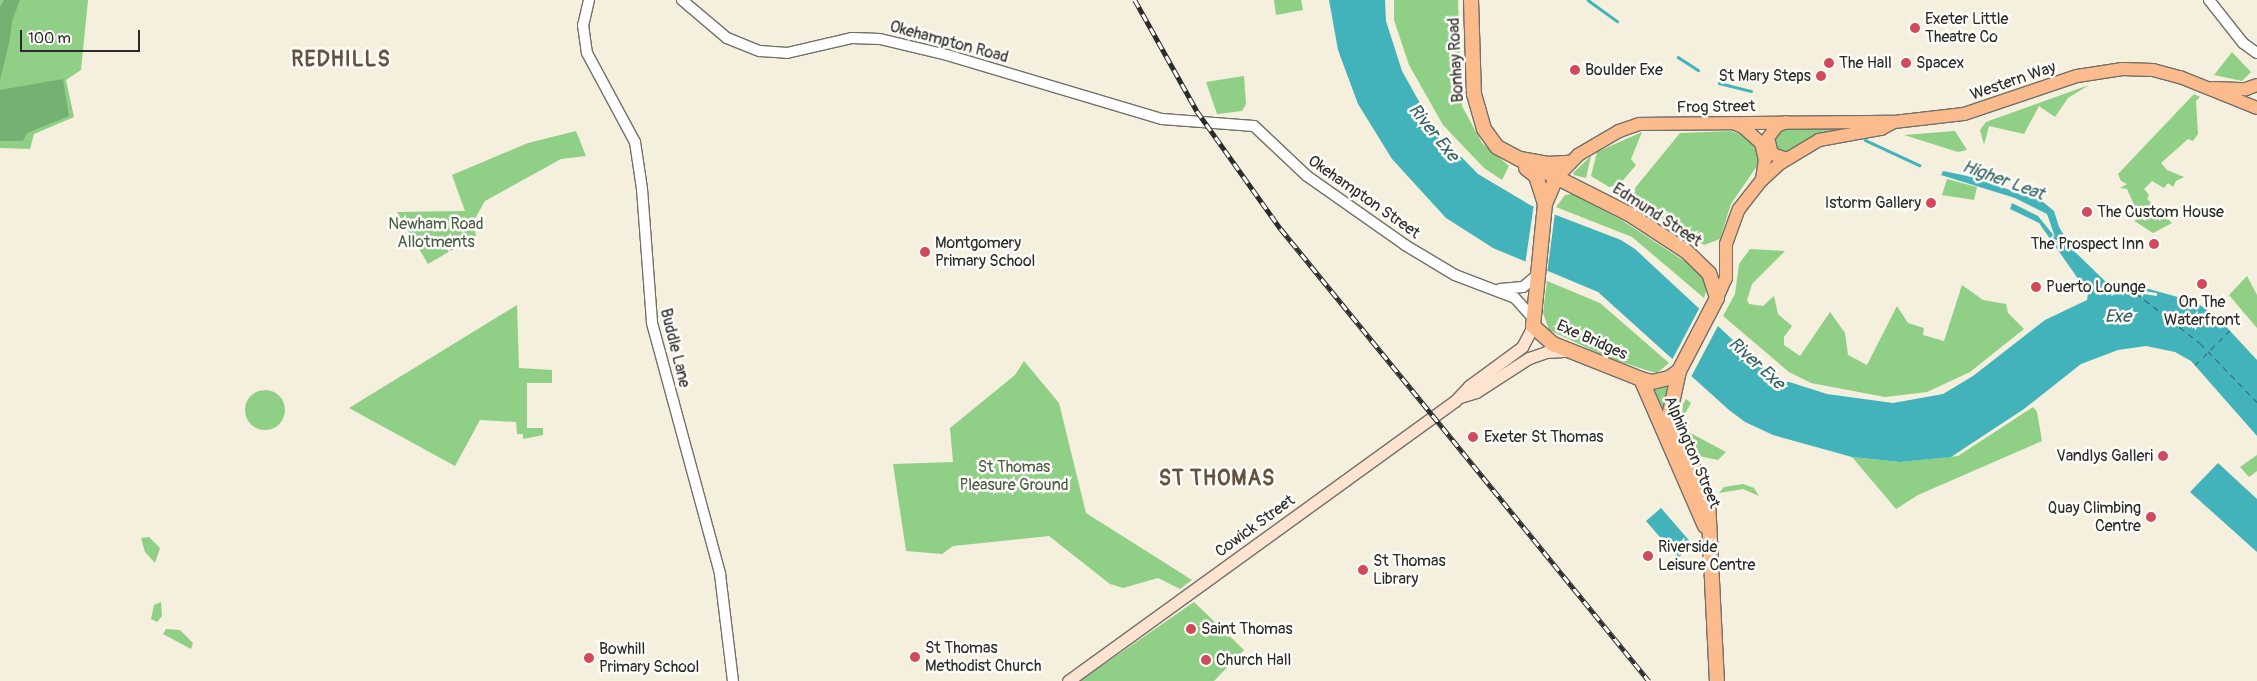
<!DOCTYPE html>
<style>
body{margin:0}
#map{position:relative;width:2257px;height:681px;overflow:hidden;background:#f5efdd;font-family:Pangolin,sans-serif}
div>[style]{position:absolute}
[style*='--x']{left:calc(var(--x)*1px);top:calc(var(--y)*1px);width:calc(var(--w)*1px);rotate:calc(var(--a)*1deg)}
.green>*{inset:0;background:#8fcf86}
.round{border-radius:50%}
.forest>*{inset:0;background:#73b273}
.water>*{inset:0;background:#43b3bb}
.pier>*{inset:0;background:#f5efdd}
.stream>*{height:2.5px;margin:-1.25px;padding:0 1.25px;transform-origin:1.25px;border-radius:1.25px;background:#43b3bb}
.ferry>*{height:1px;margin-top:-0.5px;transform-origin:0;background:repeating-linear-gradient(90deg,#356165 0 6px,transparent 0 11px)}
.roads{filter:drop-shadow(1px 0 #727069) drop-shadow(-1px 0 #727069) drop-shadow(0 1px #727069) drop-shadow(0 -1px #727069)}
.tertiary>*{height:10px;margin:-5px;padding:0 5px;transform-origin:5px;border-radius:5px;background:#fff}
.secondary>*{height:11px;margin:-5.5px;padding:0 5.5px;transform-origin:5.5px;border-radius:5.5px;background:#fde4d1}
.primary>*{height:12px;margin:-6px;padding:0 6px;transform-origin:6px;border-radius:6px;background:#fbbb8d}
.trunk>*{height:14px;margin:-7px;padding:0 7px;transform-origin:7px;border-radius:7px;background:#fbbb8d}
.rail>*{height:4.5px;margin-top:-2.25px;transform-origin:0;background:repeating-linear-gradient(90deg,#fdfcf7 0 8px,#2b2b2b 0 16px);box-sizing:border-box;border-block:1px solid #2b2b2b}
.dots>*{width:14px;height:14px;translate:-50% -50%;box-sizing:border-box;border:2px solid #fdfcf7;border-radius:50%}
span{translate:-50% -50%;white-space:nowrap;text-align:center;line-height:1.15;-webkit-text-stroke:5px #fdfcf7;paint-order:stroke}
.poi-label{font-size:16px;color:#2b2b2b}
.left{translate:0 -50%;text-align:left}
.right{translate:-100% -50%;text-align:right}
.street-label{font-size:16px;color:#2b2b2b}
.park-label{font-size:16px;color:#495c46}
.water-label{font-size:18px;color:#356165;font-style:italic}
.district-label{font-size:21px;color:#64513f;font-weight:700;letter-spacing:1px}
.scale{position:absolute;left:20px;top:30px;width:120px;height:22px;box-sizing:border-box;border:2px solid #2b2b2b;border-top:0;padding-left:6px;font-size:15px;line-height:18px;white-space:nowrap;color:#2b2b2b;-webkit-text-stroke:4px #fdfcf7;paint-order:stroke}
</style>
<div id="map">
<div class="green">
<i style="clip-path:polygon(0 0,88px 0,81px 70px,66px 80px,74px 117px,34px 134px,30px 149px,0 148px)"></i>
<i style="clip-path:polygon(1274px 0,1301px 0,1303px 10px,1276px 15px)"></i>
<i style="clip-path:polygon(1394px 0,1458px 0,1462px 106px,1482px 143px,1509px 166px,1502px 180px,1484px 168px,1443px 125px,1409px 65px,1394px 20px)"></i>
<i style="clip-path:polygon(2232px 52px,2251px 72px,2242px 81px,2214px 75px)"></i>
<i style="clip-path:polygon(1244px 76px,1246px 104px,1242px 111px,1217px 114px,1206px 82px)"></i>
<i style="clip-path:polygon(2089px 85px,2068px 98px,2055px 117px,2039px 106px,2024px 134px,1989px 126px,1984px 145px,1980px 130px,1986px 122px)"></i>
<i style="clip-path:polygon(2194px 94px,2200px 97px,2196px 101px,2198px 134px,2193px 141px,2188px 139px,2161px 163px,2167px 170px,2184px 177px,2176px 181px,2173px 187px,2168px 183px,2164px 188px,2152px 181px,2144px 189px,2149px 195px,2147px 199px,2172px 223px,2153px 233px,2133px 220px,2139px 216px,2127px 189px,2120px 188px,2127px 184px,2121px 181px,2118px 174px)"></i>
<i style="clip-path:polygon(1844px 127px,1822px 134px,1785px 154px,1776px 150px,1774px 137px,1783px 128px)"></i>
<i style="clip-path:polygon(576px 131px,586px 156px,561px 159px,485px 201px,473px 222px,476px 236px,428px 264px,397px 212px,465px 211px,452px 175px,528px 143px)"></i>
<i style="clip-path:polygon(1731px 131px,1748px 137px,1756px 146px,1759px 163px,1731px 204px,1720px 239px,1704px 245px,1634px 201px,1635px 188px,1680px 133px)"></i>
<i style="clip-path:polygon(1955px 131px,1967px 150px,1958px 152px,1904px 135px)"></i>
<i style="clip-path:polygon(1642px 132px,1631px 159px,1636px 165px,1619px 185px,1609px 187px,1591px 176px,1597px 152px)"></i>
<i style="clip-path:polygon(1591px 156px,1586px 178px,1574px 175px,1573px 173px)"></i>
<i style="clip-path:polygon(1947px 179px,1977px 187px,1974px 200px,1942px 195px)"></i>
<i style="clip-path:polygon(1572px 194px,1623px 221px,1698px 270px,1707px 288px,1704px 298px,1632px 237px,1556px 207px,1565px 195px)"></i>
<i style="clip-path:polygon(1750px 249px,1785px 251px,1752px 284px,1747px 300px,1749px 304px,1763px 306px,1774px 296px,1778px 314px,1792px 326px,1784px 337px,1784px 345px,1800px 356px,1830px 312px,1845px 333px,1848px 355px,1867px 365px,1897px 306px,1908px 323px,1924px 328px,1923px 335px,1944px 341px,1962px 285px,1983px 300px,2006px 304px,2008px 313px,2024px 329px,1970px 372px,1927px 392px,1885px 397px,1811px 383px,1789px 372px,1723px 316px,1735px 294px,1739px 264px)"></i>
<i style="clip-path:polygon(2247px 276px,2257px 295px,2257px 328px,2229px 295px)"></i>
<i style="clip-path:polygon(1547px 281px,1600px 303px,1669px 363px,1657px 373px,1649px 371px,1609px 358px,1549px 330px,1543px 313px)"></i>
<i style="clip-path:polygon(517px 305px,519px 368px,552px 370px,552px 383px,527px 383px,527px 428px,543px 428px,543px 435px,523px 439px,523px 434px,517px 434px,516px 422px,480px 420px,455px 466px,349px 408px)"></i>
<i style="clip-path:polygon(1024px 361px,1059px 403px,1086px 513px,1192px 580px,1180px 589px,1158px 578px,1123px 588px,1110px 584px,1049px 536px,953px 546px,942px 554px,906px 551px,893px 464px,953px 462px,950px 428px,1015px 375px)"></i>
<i style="clip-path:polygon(1670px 386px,1664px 412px,1662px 413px,1654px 390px)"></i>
<i class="round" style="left:245px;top:390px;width:40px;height:40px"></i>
<i style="clip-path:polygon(1686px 399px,1691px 403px,1682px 419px,1683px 404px)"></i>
<i style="clip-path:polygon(2033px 407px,2037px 412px,2042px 441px,1918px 495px,1896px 509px,1852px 457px,1900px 462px,1958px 456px)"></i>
<i style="clip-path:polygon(1681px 428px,1726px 452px,1718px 460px,1699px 456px)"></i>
<i style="clip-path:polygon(2257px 455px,2257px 471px,2249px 477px,2240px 467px)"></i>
<i style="clip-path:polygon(1743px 484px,1754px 488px,1759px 496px,1743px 489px,1719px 493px,1724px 487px)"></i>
<i style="clip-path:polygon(149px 537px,160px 548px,155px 563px,145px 552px,141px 538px)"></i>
<i style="clip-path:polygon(161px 602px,162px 616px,157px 622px,151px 619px,154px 605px)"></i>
<i style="clip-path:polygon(1194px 602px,1244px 650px,1214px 681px,1080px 681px)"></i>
<i style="clip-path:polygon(166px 629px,180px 630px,193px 643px,191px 649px,163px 634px)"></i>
</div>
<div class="forest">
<i style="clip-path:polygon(4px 0,20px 0,12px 21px,10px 39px,0 80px,0 7px)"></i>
<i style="clip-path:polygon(63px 79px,69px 116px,27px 133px,23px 141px,0 141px,0 90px)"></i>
</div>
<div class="water">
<i style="clip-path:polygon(1329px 0,1385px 0,1386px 21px,1402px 71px,1435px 130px,1478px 174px,1530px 205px,1621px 240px,1635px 249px,1761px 366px,1783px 380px,1827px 394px,1893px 403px,1943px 394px,1973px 376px,2045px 320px,2087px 300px,2088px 293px,2039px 223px,2010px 209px,2012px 203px,2038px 216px,2055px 237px,2047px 214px,2015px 198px,1941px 175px,1943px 171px,1972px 177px,2042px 201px,2054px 211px,2059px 227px,2073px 250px,2107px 283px,2138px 286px,2196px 302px,2220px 320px,2257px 360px,2257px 436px,2191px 361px,2175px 352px,2146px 346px,2118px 350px,2081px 364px,2024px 409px,1951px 457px,1900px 462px,1852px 457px,1773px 435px,1745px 422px,1729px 410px,1598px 292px,1493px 248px,1446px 218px,1392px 159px,1358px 104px,1338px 50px)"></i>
<i style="clip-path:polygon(2218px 463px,2257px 499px,2257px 552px,2190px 492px)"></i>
<i style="clip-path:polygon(1661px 508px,1693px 545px,1678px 558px,1646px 521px)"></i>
</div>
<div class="pier">
<i style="clip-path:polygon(1534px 204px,1555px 213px,1547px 274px,1525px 265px)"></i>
<i style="clip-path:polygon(2116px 287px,2157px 293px,2157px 296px,2116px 290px)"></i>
<i style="clip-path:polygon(1701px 305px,1720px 322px,1691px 377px,1672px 360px)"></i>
</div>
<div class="stream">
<i style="--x:1588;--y:0;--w:36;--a:36"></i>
<i style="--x:1678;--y:57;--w:24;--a:33"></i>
<i style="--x:1719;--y:83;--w:33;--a:14"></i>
<i style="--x:1865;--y:140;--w:60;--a:24.8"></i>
</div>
<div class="ferry">
<i style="--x:2136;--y:293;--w:81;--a:38"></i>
<i style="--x:2200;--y:343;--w:82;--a:46"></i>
<i style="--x:2195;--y:365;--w:49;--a:-45"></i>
</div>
<div class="roads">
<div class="tertiary">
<i style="--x:589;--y:0;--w:26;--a:103"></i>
<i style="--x:583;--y:25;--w:28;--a:82"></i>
<i style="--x:587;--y:53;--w:101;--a:61.7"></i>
<i style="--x:635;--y:142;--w:48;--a:81.5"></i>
<i style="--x:642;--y:189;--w:134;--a:85.7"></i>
<i style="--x:652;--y:323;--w:260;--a:74.8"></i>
<i style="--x:720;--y:574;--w:108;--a:83.1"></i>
<i style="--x:682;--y:0;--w:59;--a:40.2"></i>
<i style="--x:727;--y:38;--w:35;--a:22"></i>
<i style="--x:760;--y:51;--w:27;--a:4"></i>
<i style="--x:787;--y:53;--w:67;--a:-13"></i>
<i style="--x:852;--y:38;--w:28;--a:2"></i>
<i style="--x:880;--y:39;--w:69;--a:13.4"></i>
<i style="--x:947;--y:55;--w:224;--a:16.6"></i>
<i style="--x:1162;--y:119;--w:92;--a:4.4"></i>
<i style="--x:1254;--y:126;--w:73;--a:43.3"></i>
<i style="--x:1307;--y:176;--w:120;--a:35.1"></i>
<i style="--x:1405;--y:245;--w:58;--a:31"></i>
<i style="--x:1455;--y:275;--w:64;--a:21"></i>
<i style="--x:1515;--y:298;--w:27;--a:48"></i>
<i style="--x:2209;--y:0;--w:55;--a:51.7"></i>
<i style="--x:2243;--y:43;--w:17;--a:36"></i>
<i style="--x:1500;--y:289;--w:23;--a:-5"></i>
<i style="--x:1523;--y:287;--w:17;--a:-40"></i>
</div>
<div class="secondary">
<i style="--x:1460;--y:397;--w:17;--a:-17"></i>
<i style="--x:1476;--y:392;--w:63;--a:-32.7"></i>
<i style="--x:1529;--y:358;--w:18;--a:-19"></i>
<i style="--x:1546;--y:352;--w:22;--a:-3"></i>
<i style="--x:1068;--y:681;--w:478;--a:-35.9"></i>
<i style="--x:1455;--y:401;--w:21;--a:-47"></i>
<i style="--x:1469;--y:386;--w:66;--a:-36.3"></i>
<i style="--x:1522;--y:347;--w:24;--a:-62"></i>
</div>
<div class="primary">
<i style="--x:2212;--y:88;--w:34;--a:2"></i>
<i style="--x:2246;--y:89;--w:12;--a:-20"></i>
<i style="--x:1786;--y:122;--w:10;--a:156"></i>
<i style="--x:1777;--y:126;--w:15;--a:127"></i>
<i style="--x:1768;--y:138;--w:16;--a:76"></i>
<i style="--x:1772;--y:154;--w:16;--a:18"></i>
<i style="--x:1733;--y:123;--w:11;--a:22"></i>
<i style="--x:1743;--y:127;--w:24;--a:42"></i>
<i style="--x:1761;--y:143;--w:17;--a:77"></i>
<i style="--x:1765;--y:160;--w:20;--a:99"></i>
<i style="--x:1556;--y:178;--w:32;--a:-46"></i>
<i style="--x:1578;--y:155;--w:48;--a:-30.3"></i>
<i style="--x:1619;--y:131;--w:21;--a:-19"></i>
<i style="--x:1639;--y:124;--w:252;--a:-0.5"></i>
<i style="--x:1717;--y:298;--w:22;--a:-66"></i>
<i style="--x:1726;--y:278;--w:34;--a:-90"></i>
<i style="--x:1726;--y:244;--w:37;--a:-70"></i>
<i style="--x:1739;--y:209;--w:37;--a:-52"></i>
<i style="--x:1762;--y:180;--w:23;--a:-43"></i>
<i style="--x:1779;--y:164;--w:47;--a:-31"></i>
<i style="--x:1819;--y:140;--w:63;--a:-10.1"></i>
<i style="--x:1881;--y:129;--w:15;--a:-28"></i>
<i style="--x:1894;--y:122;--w:70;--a:-6.5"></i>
<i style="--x:1964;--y:114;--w:119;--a:-18.6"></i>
<i style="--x:2077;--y:76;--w:46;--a:-8.8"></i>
<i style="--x:2122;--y:69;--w:31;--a:2"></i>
<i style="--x:2153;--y:70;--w:28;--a:15"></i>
<i style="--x:2180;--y:77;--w:83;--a:21.9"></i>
</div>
<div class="trunk">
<i style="--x:1471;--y:0;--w:94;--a:88.2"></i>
<i style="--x:1474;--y:94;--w:36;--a:74"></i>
<i style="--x:1484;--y:129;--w:22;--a:54"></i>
<i style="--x:1497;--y:147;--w:26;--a:28"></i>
<i style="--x:1520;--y:159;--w:27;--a:10"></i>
<i style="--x:1547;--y:164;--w:22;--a:-3"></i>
<i style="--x:1520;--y:159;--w:122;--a:26.8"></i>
<i style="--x:1629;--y:214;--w:68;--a:33"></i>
<i style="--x:1686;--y:251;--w:32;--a:44"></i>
<i style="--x:1709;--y:273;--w:26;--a:72"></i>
<i style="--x:1717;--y:298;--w:82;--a:117.5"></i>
<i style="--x:1679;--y:371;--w:12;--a:145"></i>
<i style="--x:1669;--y:378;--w:17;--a:167"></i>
<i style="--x:1652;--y:382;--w:11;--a:-165"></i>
<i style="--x:1641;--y:379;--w:95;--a:-158.3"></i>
<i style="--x:1553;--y:344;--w:27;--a:-138"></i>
<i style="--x:1533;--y:326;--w:123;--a:-84.4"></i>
<i style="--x:1545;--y:204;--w:28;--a:-67"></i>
<i style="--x:1526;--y:168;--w:13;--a:39"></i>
<i style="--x:1536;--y:176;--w:28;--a:72"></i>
<i style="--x:1679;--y:371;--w:47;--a:102.3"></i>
<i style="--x:1669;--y:417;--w:91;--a:64.6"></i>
<i style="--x:1708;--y:499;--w:182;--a:87.2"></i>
<i style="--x:1641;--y:379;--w:160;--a:66.5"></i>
</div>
</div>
<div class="rail">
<i style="--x:1135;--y:0;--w:127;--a:60.8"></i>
<i style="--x:1197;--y:111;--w:145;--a:54.6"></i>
<i style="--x:1281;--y:229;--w:583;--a:50.85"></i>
</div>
<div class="dots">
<i style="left:1915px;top:28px;background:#d1495b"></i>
<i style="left:1829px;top:63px;background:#d1495b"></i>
<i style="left:1906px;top:63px;background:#d1495b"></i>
<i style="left:1575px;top:70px;background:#d1495b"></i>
<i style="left:1821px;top:76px;background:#d1495b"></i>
<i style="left:1931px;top:203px;background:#d1495b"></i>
<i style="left:2087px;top:212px;background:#d1495b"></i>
<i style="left:2154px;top:244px;background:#d1495b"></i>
<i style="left:925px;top:252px;background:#d1495b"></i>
<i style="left:2202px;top:284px;background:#d1495b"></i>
<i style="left:2036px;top:287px;background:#d1495b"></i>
<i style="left:1473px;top:437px;background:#d1495b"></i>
<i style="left:2163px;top:456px;background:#d1495b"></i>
<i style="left:2151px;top:517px;background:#d1495b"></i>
<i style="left:1648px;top:556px;background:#d1495b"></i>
<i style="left:1363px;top:570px;background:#d1495b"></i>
<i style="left:1191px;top:629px;background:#d1495b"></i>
<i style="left:915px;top:657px;background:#d1495b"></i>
<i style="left:589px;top:658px;background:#d1495b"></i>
<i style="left:1206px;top:660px;background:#d1495b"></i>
</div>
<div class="poi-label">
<span class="left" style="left:1925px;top:28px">Exeter Little<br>Theatre Co</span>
<span class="left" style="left:1839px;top:63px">The Hall</span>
<span class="left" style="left:1916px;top:63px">Spacex</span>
<span class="left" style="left:1585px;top:70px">Boulder Exe</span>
<span class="right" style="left:1811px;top:76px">St Mary Steps</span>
<span class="right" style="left:1921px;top:203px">Istorm Gallery</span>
<span class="left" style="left:2097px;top:212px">The Custom House</span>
<span class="left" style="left:935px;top:252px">Montgomery<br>Primary School</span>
<span class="right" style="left:2144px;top:244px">The Prospect Inn</span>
<span class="left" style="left:2046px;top:287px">Puerto Lounge</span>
<span style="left:2202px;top:311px">On The<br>Waterfront</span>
<span class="left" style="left:1484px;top:437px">Exeter St Thomas</span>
<span class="right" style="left:2153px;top:456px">Vandlys Galleri</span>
<span class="right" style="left:2141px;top:517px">Quay Climbing<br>Centre</span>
<span class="left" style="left:1658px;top:556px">Riverside<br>Leisure Centre</span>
<span class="left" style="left:1373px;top:570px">St Thomas<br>Library</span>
<span class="left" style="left:1201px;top:629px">Saint Thomas</span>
<span class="left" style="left:925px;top:657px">St Thomas<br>Methodist Church</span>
<span class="left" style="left:599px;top:658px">Bowhill<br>Primary School</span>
<span class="left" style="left:1216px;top:660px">Church Hall</span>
</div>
<div class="street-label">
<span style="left:949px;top:42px;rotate:15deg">Okehampton Road</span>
<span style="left:1456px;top:60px;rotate:-93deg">Bonhay Road</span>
<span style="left:2013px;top:81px;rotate:-19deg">Western Way</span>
<span style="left:1716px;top:107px;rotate:-1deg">Frog Street</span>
<span style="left:1364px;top:197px;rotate:35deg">Okehampton Street</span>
<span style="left:1657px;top:215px;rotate:33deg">Edmund Street</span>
<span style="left:1592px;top:340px;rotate:24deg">Exe Bridges</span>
<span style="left:675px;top:348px;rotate:76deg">Buddle Lane</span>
<span style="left:1692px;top:452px;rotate:67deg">Alphington Street</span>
<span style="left:1255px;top:526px;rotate:-36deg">Cowick Street</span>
</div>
<div class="park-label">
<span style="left:436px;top:233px">Newham Road<br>Allotments</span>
<span style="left:1014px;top:476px">St Thomas<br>Pleasure Ground</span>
</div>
<div class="water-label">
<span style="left:1433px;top:133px;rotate:51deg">River Exe</span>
<span style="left:2003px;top:181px;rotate:20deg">Higher Leat</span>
<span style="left:2118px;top:317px">Exe</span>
<span style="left:1756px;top:364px;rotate:42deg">River Exe</span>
</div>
<div class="district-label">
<span style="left:341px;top:60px">REDHILLS</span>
<span style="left:1217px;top:479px">ST THOMAS</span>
</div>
<div class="scale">100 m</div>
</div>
